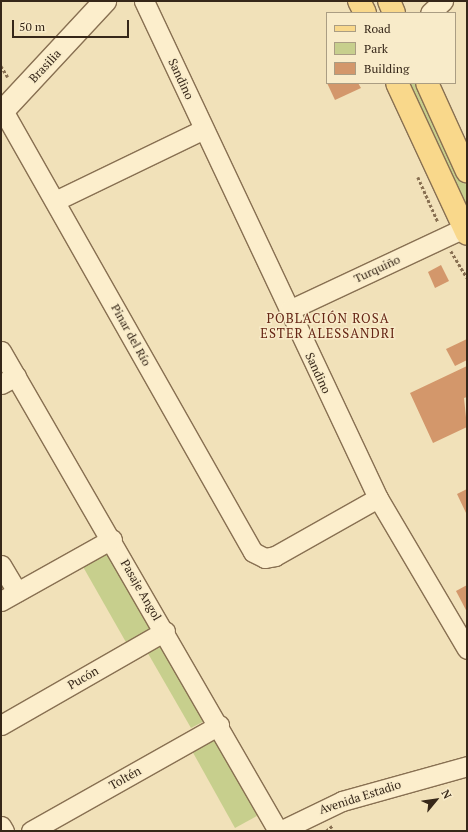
<!DOCTYPE html>
<meta charset="utf-8">
<style>
body{margin:0}
#map{position:relative;width:468px;height:832px;overflow:hidden;background:#f1e1b9;font-family:"PT Serif",serif}
div>[style]{position:absolute}
[style*='--x']{left:calc(var(--x)*1px);top:calc(var(--y)*1px);width:calc(var(--w)*1px);rotate:calc(var(--a)*1deg)}
.green>*{inset:0;background:#c7cf8d}
.building>*{inset:0;background:#d3976b}
.path>*{height:2.5px;margin-top:-1.25px;transform-origin:0;background:repeating-linear-gradient(90deg,#887052 0 3px,transparent 0 5px)}
.roads{filter:drop-shadow(1px 0 #887052) drop-shadow(-1px 0 #887052) drop-shadow(0 1px #887052) drop-shadow(0 -1px #887052)}
.street>*{height:19px;margin:-9.5px;padding:0 9.5px;transform-origin:9.5px;border-radius:9.5px;background:#fceecc}
.secondary>*{height:22px;margin:-11px;padding:0 11px;transform-origin:11px;border-radius:11px;background:#fceecc}
.primary>*{height:22px;margin:-11px;padding:0 11px;transform-origin:11px;border-radius:11px;background:#f9d88b}
span{translate:-50% -50%;white-space:nowrap;text-align:center;line-height:1.15;-webkit-text-stroke:3px #f8ebc9;paint-order:stroke}
.street-label{font-size:12px;color:#362719}
.neighbourhood-label{font-size:13px;color:#662615;letter-spacing:1px}
.frame{position:absolute;inset:0;border:2px solid #362719;pointer-events:none}
.legend{position:absolute;left:326px;top:12px;width:130px;height:72px;box-sizing:border-box;background:#f8ebc9;border:1px solid #aa9d83;margin:0;padding:5px 7px;list-style:none;font-size:12px;color:#362719}
.legend li{display:flex;align-items:center;gap:8px;height:20px}
.legend b{width:20px;border:1px solid #aa9d83}
.north{position:absolute;left:416px;top:780px;width:40px;height:40px;-webkit-text-stroke:3px #f8ebc9;paint-order:stroke;rotate:61deg;font-size:11px;font-weight:700;line-height:16px;text-align:center;color:#362719}
.north::after{content:'';display:block;margin:auto;width:14px;height:18px;background:#362719;clip-path:polygon(50% 0,100% 100%,50% 72%,0 100%)}
.scale{position:absolute;left:12px;top:20px;width:117px;height:18px;box-sizing:border-box;border:2px solid #362719;border-top:0;padding-left:5px;font-size:12px;line-height:14px;white-space:nowrap;color:#362719;-webkit-text-stroke:3px #f8ebc9;paint-order:stroke}
</style>
<div id="map">
<div class="green">
<i style="clip-path:polygon(408px 83px,419px 83px,467px 187px,467px 207px)"></i>
<i style="clip-path:polygon(111px 549px,156px 628px,127px 644px,82px 565px)"></i>
<i style="clip-path:polygon(165px 640px,210px 718px,191px 728px,146px 650px)"></i>
<i style="clip-path:polygon(219px 733px,264px 812px,235px 828px,191px 749px)"></i>
</div>
<div class="building">
<i style="clip-path:polygon(327px 83px,358px 83px,361px 88px,335px 100px)"></i>
<i style="clip-path:polygon(441px 265px,449px 281px,435px 288px,428px 272px)"></i>
<i style="clip-path:polygon(467px 339px,467px 360px,455px 366px,446px 349px)"></i>
<i style="clip-path:polygon(467px 366px,467px 397px,464px 398px,467px 427px,433px 443px,410px 393px)"></i>
<i style="clip-path:polygon(467px 489px,467px 515px,457px 494px)"></i>
<i style="clip-path:polygon(467px 585px,467px 612px,456px 591px)"></i>
</div>
<div class="path">
<i style="--x:1;--y:66;--w:13;--a:58"></i>
<i style="--x:418;--y:177;--w:49;--a:66"></i>
<i style="--x:451;--y:251;--w:31;--a:59"></i>
<i style="--x:326;--y:831;--w:8;--a:-40"></i>
</div>
<div class="roads">
<div class="street">
<i style="--x:144;--y:1;--w:549;--a:64.79"></i>
<i style="--x:378;--y:498;--w:175;--a:59.5"></i>
<i style="--x:430;--y:13;--w:18;--a:-43"></i>
<i style="--x:1;--y:107;--w:511;--a:60.48"></i>
<i style="--x:253;--y:552;--w:13;--a:27"></i>
<i style="--x:265;--y:558;--w:10;--a:-11"></i>
<i style="--x:275;--y:556;--w:118;--a:-29.4"></i>
<i style="--x:55;--y:201;--w:165;--a:-25.8"></i>
<i style="--x:289;--y:310;--w:193;--a:-25.1"></i>
<i style="--x:1;--y:351;--w:554;--a:60.01"></i>
<i style="--x:1;--y:384;--w:17;--a:-28"></i>
<i style="--x:1;--y:565;--w:31;--a:59"></i>
<i style="--x:1;--y:601;--w:127;--a:-29.2"></i>
<i style="--x:1;--y:725;--w:189;--a:-29.8"></i>
<i style="--x:1;--y:826;--w:6;--a:59"></i>
<i style="--x:31;--y:831;--w:216;--a:-29.4"></i>
<i style="--x:280;--y:831;--w:69;--a:-25.8"></i>
<i style="--x:342;--y:801;--w:130;--a:-15.6"></i>
</div>
<div class="secondary">
<i style="--x:1;--y:113;--w:153;--a:-47.1"></i>
</div>
<div class="primary">
<i style="--x:359;--y:1;--w:13;--a:63"></i>
<i style="--x:389;--y:1;--w:13;--a:67"></i>
<i style="--x:397;--y:83;--w:166;--a:65.1"></i>
<i style="--x:427;--y:83;--w:97;--a:65.6"></i>
</div>
</div>
<div class="street-label">
<span style="left:45px;top:66px;rotate:-47deg">Brasilia</span>
<span style="left:181px;top:79px;rotate:65deg">Sandino</span>
<span style="left:377px;top:269px;rotate:-25deg">Turquiño</span>
<span style="left:131px;top:335px;rotate:61deg">Pinar del Río</span>
<span style="left:318px;top:373px;rotate:65deg">Sandino</span>
<span style="left:141px;top:590px;rotate:60deg">Pasaje Angol</span>
<span style="left:83px;top:678px;rotate:-30deg">Pucón</span>
<span style="left:125px;top:778px;rotate:-29deg">Toltén</span>
<span style="left:360px;top:797px;rotate:-18deg">Avenida Estadio</span>
</div>
<div class="neighbourhood-label">
<span style="left:328px;top:326px">POBLACIÓN ROSA<br>ESTER ALESSANDRI</span>
</div>
<div class="frame"></div>
<ul class="legend">
<li><b style="height:5px;background:#f9d88b"></b>Road</li>
<li><b style="height:11px;background:#c7cf8d"></b>Park</li>
<li><b style="height:11px;background:#d3976b"></b>Building</li>
</ul>
<div class="north">N</div>
<div class="scale">50 m</div>
</div>
